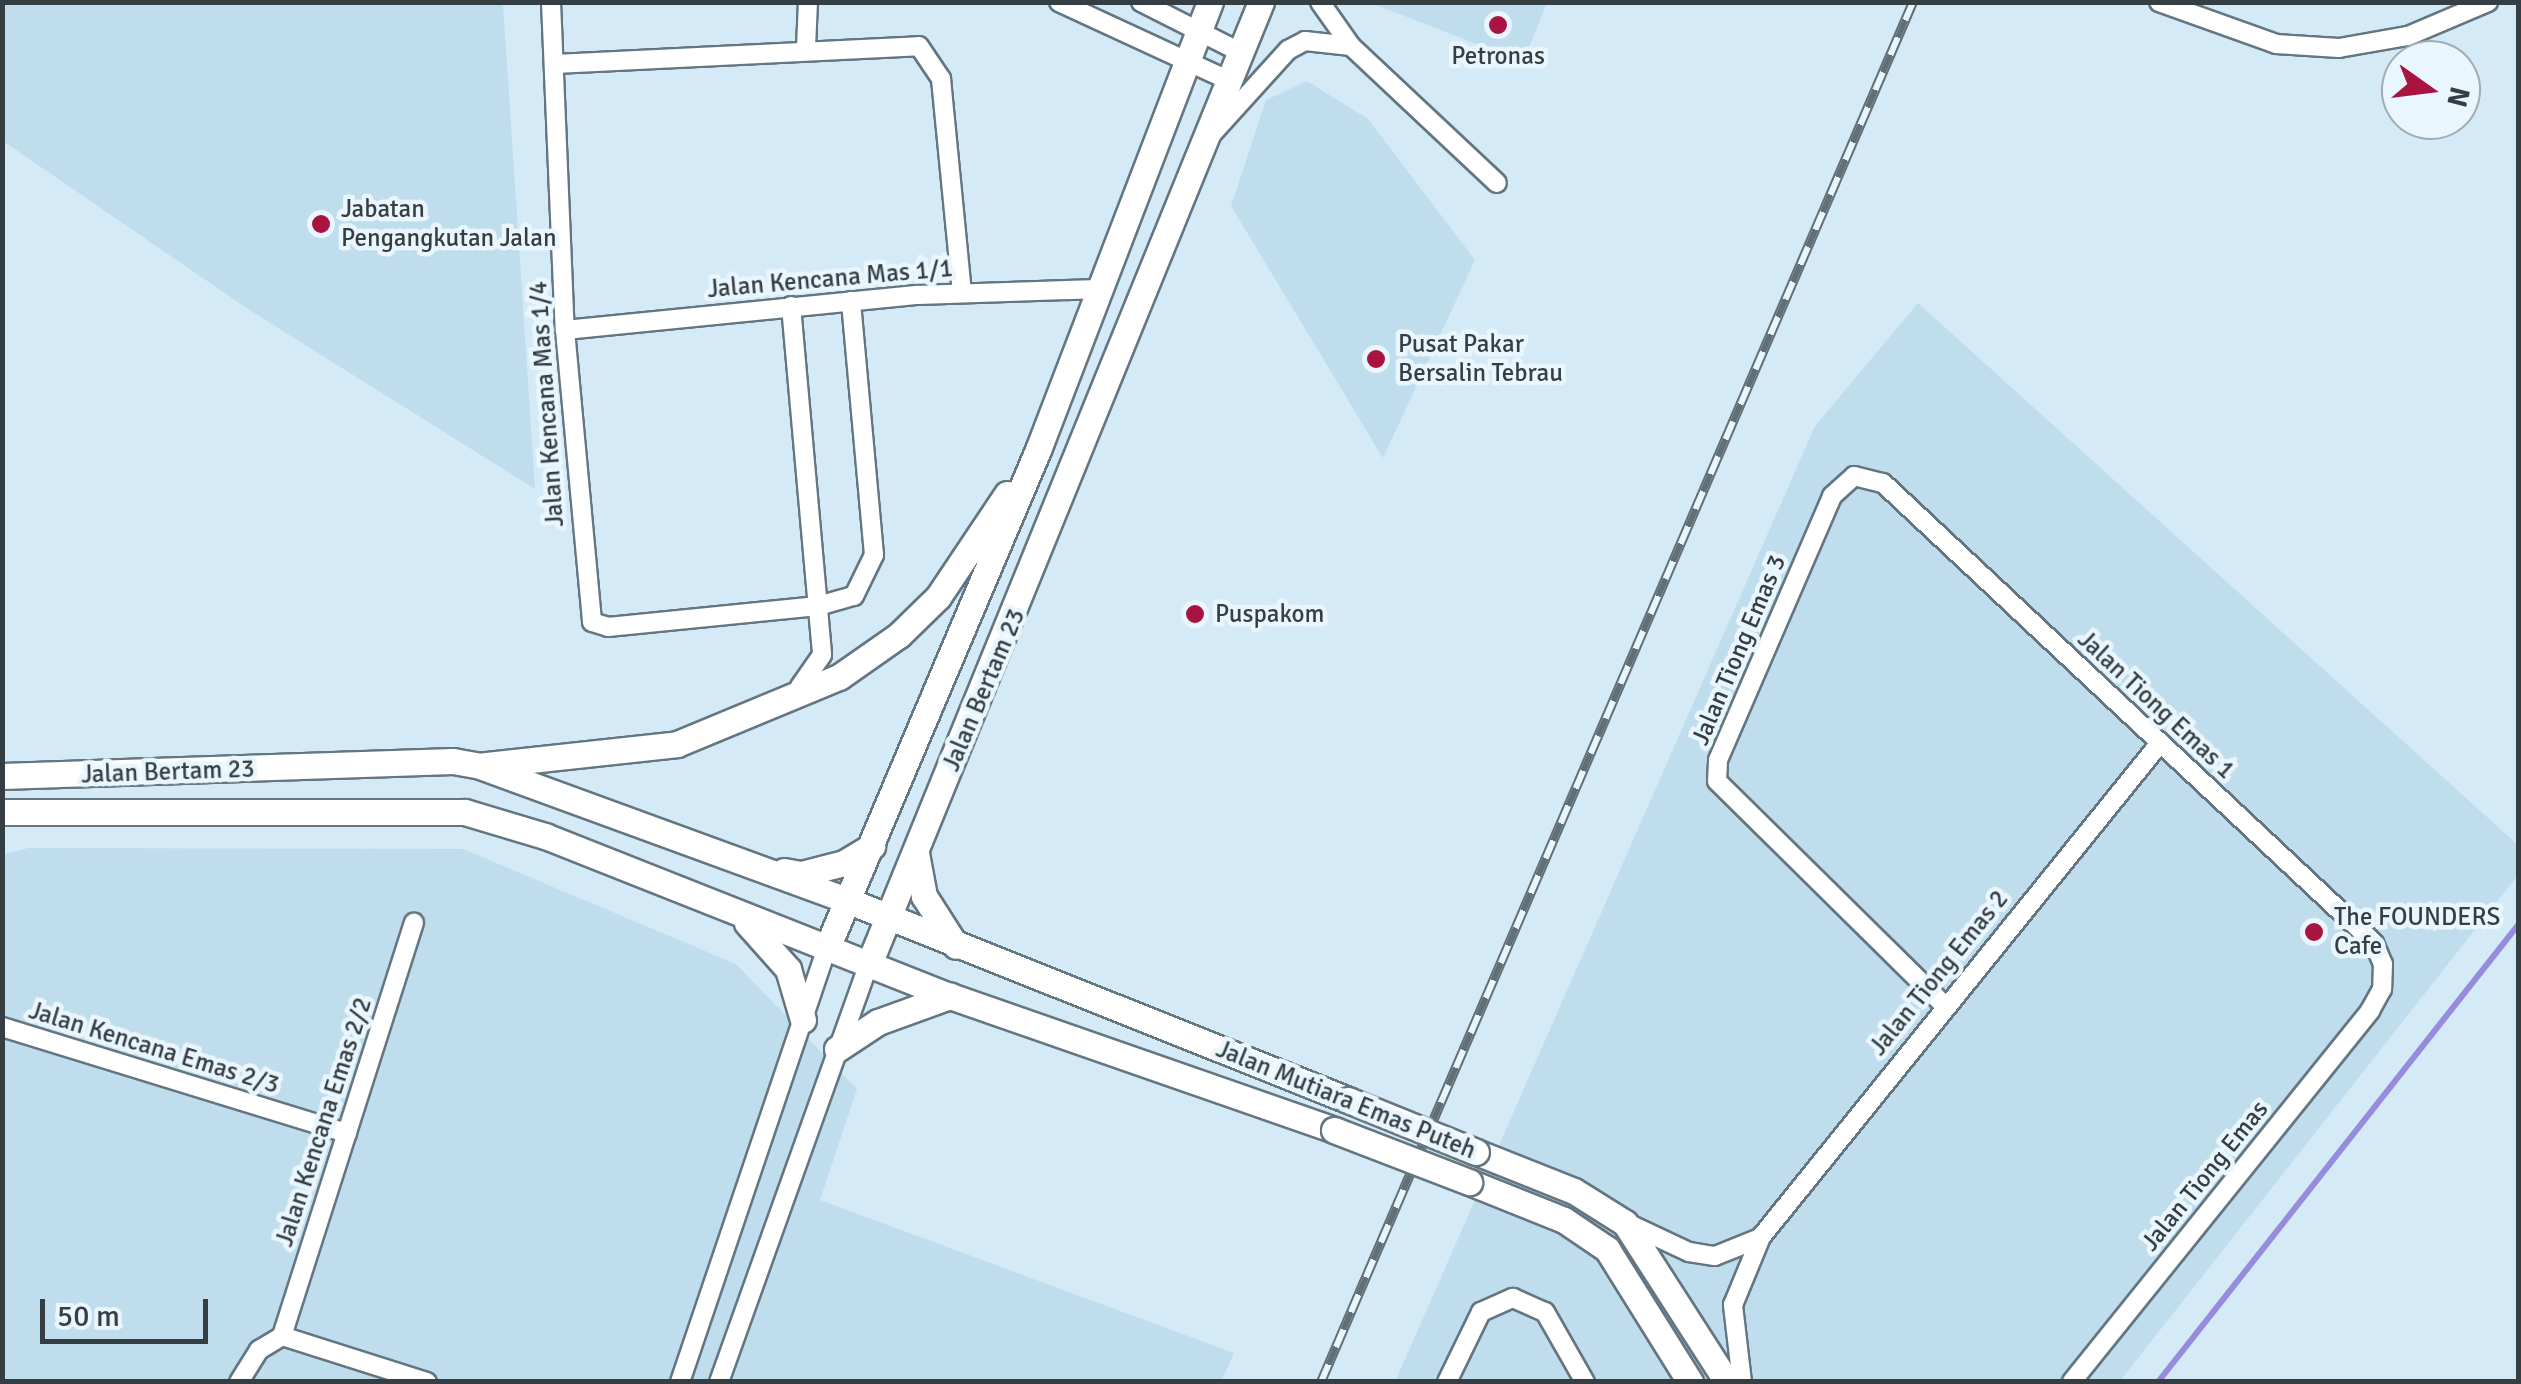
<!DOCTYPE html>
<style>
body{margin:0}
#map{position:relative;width:2521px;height:1384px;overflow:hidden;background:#d5eaf7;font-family:Signika,sans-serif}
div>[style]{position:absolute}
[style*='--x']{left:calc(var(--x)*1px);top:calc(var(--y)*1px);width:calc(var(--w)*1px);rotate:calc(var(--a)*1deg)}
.built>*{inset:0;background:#c0dded}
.stream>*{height:6px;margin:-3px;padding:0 3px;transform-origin:3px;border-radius:3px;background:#968bdc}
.roads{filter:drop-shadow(2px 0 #637681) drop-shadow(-2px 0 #637681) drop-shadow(0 2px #637681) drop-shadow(0 -2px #637681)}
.street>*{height:18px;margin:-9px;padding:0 9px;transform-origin:9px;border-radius:9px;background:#fff}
.secondary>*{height:25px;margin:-12.5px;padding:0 12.5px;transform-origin:12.5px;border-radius:12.5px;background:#fff}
.rail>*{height:10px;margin-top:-5px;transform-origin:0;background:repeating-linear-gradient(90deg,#e9f6fe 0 19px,#626f76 0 38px);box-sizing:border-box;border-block:2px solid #626f76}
.bridges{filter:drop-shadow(2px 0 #637681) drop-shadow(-2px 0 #637681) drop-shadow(0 2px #637681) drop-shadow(0 -2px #637681)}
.secondary-bridge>*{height:25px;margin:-12.5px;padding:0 12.5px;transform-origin:12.5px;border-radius:12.5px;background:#fff}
.dots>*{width:28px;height:28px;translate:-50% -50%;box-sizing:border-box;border:5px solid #e9f6fe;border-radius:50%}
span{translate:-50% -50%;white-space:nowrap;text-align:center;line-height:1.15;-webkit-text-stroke:9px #e9f6fe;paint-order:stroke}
.poi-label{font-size:25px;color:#353e43}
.left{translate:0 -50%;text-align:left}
.street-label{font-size:25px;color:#353e43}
.frame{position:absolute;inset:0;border:5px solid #353e43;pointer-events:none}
.north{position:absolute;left:2381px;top:40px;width:100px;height:100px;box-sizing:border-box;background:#e9f6fe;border:2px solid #a1acb3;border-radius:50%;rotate:104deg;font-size:28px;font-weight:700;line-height:40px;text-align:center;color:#353e43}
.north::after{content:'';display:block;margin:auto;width:35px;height:45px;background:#a9133f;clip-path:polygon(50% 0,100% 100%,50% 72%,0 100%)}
.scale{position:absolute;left:40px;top:1299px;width:168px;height:45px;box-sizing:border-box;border:5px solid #353e43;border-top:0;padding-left:12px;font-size:30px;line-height:35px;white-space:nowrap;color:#353e43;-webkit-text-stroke:8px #e9f6fe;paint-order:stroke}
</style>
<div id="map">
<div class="built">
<i style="clip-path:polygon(3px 2px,503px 3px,535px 489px,245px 307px,3px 141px)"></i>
<i style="clip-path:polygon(1371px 3px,1547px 3px,1523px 62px)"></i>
<i style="clip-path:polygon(1307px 81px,1368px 119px,1475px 260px,1383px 458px,1231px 206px,1266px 100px)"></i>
<i style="clip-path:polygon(1918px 303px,2518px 845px,2518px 875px,2120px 1381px,1395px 1382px,1815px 426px)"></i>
<i style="clip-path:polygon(28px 848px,463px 849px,736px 964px,857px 1089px,820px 1200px,1234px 1353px,1221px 1382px,3px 1382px,2px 855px)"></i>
</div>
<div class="stream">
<i style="--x:2158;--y:1382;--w:582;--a:-51.77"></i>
</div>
<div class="roads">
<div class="street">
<i style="--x:551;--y:2;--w:328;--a:87.6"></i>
<i style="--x:565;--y:330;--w:293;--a:84.7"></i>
<i style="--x:592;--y:622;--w:17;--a:17"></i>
<i style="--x:608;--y:627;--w:211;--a:-5.7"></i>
<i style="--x:818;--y:606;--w:37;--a:-16"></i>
<i style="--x:854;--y:596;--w:46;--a:-64"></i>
<i style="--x:874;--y:555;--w:255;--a:-95.2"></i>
<i style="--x:1059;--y:2;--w:188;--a:24.8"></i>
<i style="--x:1141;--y:2;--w:113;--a:26.8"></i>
<i style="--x:1320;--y:2;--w:54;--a:54.8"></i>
<i style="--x:1351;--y:46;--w:200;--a:43.2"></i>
<i style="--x:2159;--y:2;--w:124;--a:19.7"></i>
<i style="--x:2276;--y:44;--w:63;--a:3.6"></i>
<i style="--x:2339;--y:48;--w:70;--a:-9.9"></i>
<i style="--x:2408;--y:36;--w:87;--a:-23"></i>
<i style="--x:806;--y:47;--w:45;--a:-87.5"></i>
<i style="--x:555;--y:64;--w:364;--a:-2.8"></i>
<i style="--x:919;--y:46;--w:40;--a:56"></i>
<i style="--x:941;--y:79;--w:214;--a:84.4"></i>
<i style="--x:1211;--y:135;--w:115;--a:-47.8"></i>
<i style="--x:1288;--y:50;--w:19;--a:-28"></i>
<i style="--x:1305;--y:41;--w:46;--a:6.2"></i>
<i style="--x:791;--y:306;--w:350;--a:84.9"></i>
<i style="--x:822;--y:655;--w:39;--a:125"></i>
<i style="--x:565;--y:330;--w:355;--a:-5.7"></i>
<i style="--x:918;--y:295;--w:183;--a:-1.9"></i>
<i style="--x:1943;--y:1004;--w:317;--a:-135.4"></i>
<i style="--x:1717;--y:781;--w:21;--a:-87"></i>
<i style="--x:1718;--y:760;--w:288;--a:-66.6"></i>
<i style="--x:1832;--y:496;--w:30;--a:-42"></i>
<i style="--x:1854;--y:476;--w:30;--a:14"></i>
<i style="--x:1883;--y:483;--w:673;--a:43.13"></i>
<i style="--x:2374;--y:943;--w:23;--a:67"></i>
<i style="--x:2383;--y:964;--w:25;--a:92"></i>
<i style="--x:2382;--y:989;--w:25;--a:119"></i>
<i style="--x:2370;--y:1011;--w:476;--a:128.8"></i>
<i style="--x:2;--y:1027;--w:361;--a:17.1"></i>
<i style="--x:1627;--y:1223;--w:68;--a:25.1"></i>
<i style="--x:1689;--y:1252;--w:26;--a:9"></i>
<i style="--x:1715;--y:1256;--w:48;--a:-21.8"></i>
<i style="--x:282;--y:1336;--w:434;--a:-72.3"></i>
<i style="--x:239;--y:1382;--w:38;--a:-58"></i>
<i style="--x:259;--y:1350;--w:27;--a:-31"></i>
<i style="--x:282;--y:1336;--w:152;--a:17.6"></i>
<i style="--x:680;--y:1382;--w:458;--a:-71.3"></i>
<i style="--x:719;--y:1382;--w:444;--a:-70.3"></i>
<i style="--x:1447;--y:1382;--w:78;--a:-64.1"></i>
<i style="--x:1481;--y:1312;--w:35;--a:-24"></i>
<i style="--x:1513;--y:1298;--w:35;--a:24"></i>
<i style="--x:1545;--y:1312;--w:81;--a:60.3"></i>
<i style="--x:1742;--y:1382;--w:78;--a:-96.7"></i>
<i style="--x:1733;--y:1305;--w:74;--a:-67.6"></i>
<i style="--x:1761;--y:1237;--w:635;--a:-51.07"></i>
</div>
<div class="secondary">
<i style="--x:485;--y:765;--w:193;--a:-6.2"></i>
<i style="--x:677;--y:744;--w:175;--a:-22.5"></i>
<i style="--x:839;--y:677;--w:73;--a:-35"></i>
<i style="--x:899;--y:635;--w:54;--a:-44.3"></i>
<i style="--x:938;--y:597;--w:124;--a:-56.2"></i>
<i style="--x:2;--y:776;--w:451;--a:-1.9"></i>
<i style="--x:453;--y:761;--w:27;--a:10"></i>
<i style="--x:480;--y:766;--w:393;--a:20.1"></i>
<i style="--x:849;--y:901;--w:537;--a:21.74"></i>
<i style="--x:2;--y:812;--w:463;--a:0"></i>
<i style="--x:465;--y:812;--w:84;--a:16.7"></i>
<i style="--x:545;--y:836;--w:435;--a:21.6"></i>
<i style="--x:950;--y:996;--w:407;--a:19.2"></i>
<i style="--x:916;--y:853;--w:44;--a:79.5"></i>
<i style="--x:924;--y:896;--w:59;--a:57.4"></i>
<i style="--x:784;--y:871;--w:17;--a:10"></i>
<i style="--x:801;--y:874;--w:44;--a:-14.3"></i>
<i style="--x:844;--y:863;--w:33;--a:-31"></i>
<i style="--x:747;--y:923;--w:62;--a:48.3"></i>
<i style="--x:788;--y:969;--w:53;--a:73.6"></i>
<i style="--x:827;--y:948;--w:541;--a:-67.04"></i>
<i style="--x:1038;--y:450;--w:480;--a:-69"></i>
<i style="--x:869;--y:964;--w:1039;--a:-67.83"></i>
<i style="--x:837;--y:1049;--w:49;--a:-33.4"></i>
<i style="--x:878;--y:1022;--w:77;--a:-19.9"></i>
<i style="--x:1476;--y:1152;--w:105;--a:21.7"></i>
<i style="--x:1574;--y:1191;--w:60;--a:32.1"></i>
<i style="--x:1625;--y:1223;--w:189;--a:57.3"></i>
<i style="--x:1469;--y:1182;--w:102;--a:21.8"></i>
<i style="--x:1564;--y:1220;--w:52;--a:34"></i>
<i style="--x:1607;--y:1249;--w:157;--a:58"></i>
</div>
</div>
<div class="rail">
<i style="--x:1321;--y:1382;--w:1502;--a:-66.78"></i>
</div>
<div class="bridges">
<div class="secondary-bridge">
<i style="--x:1348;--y:1100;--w:138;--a:22.1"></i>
<i style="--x:1334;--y:1130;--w:145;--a:21.1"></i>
</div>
</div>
<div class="dots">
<i style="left:1498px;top:25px;background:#a9133f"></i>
<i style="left:321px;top:224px;background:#a9133f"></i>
<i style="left:1376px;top:359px;background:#a9133f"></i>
<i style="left:1195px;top:614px;background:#a9133f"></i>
<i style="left:2314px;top:932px;background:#a9133f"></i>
</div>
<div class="poi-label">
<span style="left:1498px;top:56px">Petronas</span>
<span class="left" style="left:341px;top:224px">Jabatan<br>Pengangkutan Jalan</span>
<span class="left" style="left:1398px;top:359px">Pusat Pakar<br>Bersalin Tebrau</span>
<span class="left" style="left:1215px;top:614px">Puspakom</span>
<span class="left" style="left:2334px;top:932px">The FOUNDERS<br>Cafe</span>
</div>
<div class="street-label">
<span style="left:830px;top:279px;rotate:-5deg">Jalan Kencana Mas 1/1</span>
<span style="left:547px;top:404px;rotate:-94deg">Jalan Kencana Mas 1/4</span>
<span style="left:1739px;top:650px;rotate:-67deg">Jalan Tiong Emas 3</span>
<span style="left:984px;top:690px;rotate:-67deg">Jalan Bertam 23</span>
<span style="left:2156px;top:705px;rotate:43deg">Jalan Tiong Emas 1</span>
<span style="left:168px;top:772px;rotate:-2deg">Jalan Bertam 23</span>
<span style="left:1939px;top:973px;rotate:-51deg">Jalan Tiong Emas 2</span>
<span style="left:154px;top:1048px;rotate:17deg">Jalan Kencana Emas 2/3</span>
<span style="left:1346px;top:1100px;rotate:22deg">Jalan Mutiara Emas Puteh</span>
<span style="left:324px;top:1122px;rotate:-72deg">Jalan Kencana Emas 2/2</span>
<span style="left:2205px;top:1176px;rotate:-51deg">Jalan Tiong Emas</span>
</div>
<div class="frame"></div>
<div class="north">N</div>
<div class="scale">50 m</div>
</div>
